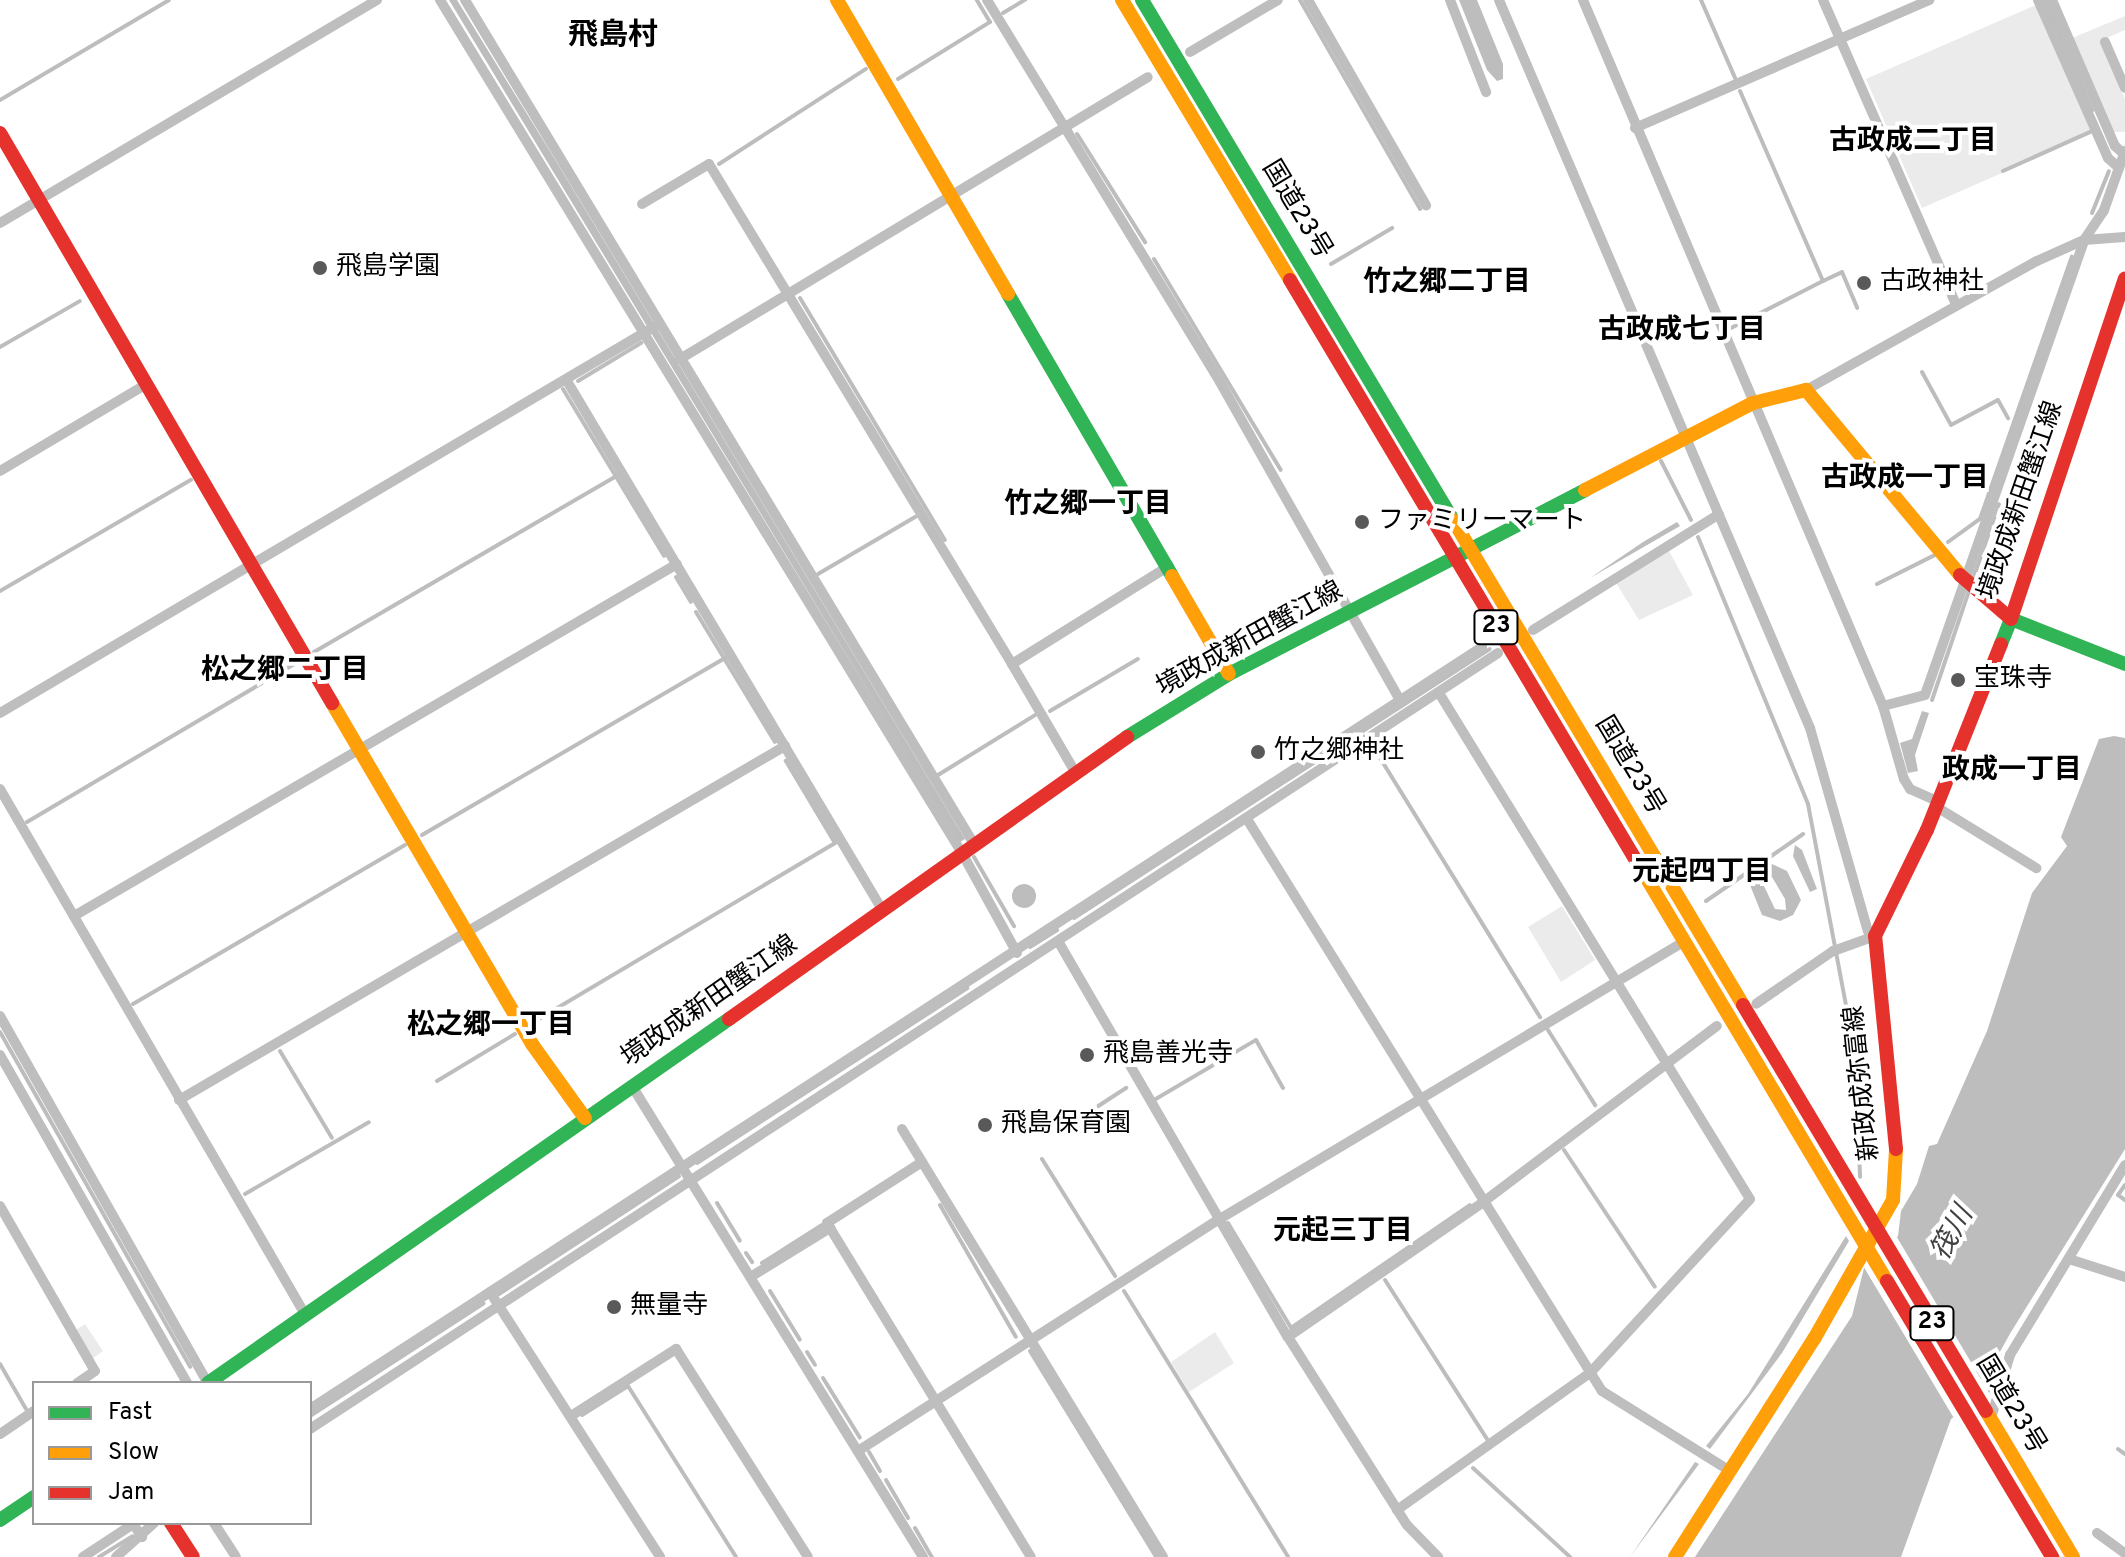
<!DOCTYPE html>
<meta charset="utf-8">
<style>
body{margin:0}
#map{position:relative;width:2125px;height:1557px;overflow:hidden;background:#fff;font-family:Overpass,"Noto Sans JP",sans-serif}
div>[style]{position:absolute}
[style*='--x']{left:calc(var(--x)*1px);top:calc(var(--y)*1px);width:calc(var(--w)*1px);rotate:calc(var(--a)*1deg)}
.green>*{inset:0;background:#ebebeb}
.water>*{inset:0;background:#bdbdbd}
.round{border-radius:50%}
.pier>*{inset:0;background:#fff}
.stream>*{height:4px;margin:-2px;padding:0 2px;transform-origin:2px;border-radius:2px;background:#bdbdbd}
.street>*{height:10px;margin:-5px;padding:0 5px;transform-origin:5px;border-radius:5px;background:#bebebe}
.fast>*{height:14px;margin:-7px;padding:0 7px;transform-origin:7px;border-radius:7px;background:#30b455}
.slow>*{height:14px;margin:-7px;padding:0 7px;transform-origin:7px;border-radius:7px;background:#ff9f0a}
.jam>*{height:14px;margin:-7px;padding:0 7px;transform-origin:7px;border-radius:7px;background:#e5322d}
.dots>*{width:22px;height:22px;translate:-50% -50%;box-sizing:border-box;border:4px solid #fff;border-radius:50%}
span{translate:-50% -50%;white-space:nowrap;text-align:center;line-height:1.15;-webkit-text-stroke:8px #fff;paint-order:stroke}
.shield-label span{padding:2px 6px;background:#fff;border:2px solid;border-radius:6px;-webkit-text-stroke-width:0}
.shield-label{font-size:24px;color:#000;font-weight:700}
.street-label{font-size:26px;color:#000}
.poi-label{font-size:26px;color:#000}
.left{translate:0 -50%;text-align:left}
.neighbourhood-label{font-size:28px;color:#000;font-weight:700}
.water-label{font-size:28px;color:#424242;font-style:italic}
.quarter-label{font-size:30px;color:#000;font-weight:700}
.legend{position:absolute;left:32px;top:1381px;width:280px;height:144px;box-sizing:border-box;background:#fff;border:2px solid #999;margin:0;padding:10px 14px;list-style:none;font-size:24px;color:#000}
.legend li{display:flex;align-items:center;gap:16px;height:40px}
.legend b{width:40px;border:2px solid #999}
</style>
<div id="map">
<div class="green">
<i style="clip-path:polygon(2036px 5px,2093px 133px,1922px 208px,1866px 79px)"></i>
<i style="clip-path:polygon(2125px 16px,2125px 30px,2100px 41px,2125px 99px,2125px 132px,2113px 132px,2072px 38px)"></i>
<i style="clip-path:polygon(1668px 549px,1693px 595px,1639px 620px,1616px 583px)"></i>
<i style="clip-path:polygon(1562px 906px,1595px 960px,1561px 982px,1528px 927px)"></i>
<i style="clip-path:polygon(85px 1324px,103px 1351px,92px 1359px,76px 1330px)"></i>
<i style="clip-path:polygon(1215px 1332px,1234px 1363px,1189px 1392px,1171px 1362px)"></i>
</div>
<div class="water">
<i style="clip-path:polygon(449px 0,457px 0,553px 156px,965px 839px,960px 842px)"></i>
<i style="clip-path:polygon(1459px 0,1477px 0,1503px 64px,1503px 79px,1497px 81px,1487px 70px)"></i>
<i style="clip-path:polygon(1677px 522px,1680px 526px,1590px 578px,1643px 542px)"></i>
<i style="clip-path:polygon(1922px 711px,1929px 713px,1915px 755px,1918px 771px,1908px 773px,1900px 743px,1912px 739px)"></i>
<i style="clip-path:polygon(2114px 736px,2125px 738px,2125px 1149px,2011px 1332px,1997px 1357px,1990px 1392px,1951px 1419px,1901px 1557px,1695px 1557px,1852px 1316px,1864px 1268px,1898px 1236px,1901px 1211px,1917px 1184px,1929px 1146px,1937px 1144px,1987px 1031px,2032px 893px,2067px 846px,2061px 837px,2099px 739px)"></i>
<i style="clip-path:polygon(1795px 845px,1802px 850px,1817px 889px,1810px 892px,1793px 856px)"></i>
<i style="clip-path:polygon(evenodd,1772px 864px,1787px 871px,1801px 900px,1793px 915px,1780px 921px,1762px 915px,1750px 885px,1757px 869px,1772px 864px,1772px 877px,1785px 899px,1786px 910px,1775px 909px,1763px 884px,1772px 877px)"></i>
<i class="round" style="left:1012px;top:884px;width:24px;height:24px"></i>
<i style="clip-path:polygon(1846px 1236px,1849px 1241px,1782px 1353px,1710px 1449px,1706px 1446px,1748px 1394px)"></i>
<i style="clip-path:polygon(1695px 1462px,1699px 1464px,1630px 1557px)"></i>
</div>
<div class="pier">
<i style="clip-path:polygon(1895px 1234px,1991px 1396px,1955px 1420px,1862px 1264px)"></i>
</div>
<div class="stream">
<i style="--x:1300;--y:0;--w:241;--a:60.1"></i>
<i style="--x:1701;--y:0;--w:85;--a:66.4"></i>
<i style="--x:2045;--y:0;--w:120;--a:66.9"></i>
<i style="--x:1003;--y:13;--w:26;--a:-31"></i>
<i style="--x:898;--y:79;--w:108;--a:-31.8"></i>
<i style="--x:990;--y:22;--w:26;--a:-121"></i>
<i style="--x:1740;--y:91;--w:207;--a:66.4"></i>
<i style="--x:1823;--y:281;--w:21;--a:-25"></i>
<i style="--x:1842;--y:272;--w:39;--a:67"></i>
<i style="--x:0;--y:100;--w:196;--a:-30.6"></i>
<i style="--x:1077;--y:134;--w:128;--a:57.8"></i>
<i style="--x:719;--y:164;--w:175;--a:-32.9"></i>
<i style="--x:2003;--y:171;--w:98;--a:-24.2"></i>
<i style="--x:2092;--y:213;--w:45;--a:-68"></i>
<i style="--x:1154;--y:259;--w:246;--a:59"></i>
<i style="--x:1331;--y:264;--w:71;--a:-30.5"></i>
<i style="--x:800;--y:298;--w:282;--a:59.1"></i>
<i style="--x:1729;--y:329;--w:106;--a:-27.1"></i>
<i style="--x:0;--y:347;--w:92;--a:-29.9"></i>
<i style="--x:1922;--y:372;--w:60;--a:61.3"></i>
<i style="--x:1951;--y:425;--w:53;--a:-28"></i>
<i style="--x:1998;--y:400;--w:21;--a:61"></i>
<i style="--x:578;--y:381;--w:74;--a:-31.1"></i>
<i style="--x:563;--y:389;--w:195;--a:58.8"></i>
<i style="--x:1661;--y:461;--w:66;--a:63"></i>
<i style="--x:1698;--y:537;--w:289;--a:67.6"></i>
<i style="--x:1808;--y:804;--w:248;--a:79.3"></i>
<i style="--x:1854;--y:1048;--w:129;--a:87.3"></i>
<i style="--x:1948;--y:542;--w:39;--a:-36"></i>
<i style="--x:1980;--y:519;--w:278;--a:-70.7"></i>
<i style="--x:818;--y:574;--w:113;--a:-30.4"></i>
<i style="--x:1974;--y:576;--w:76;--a:-70.9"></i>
<i style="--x:676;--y:577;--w:29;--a:59"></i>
<i style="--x:1877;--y:584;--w:65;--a:-26.6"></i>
<i style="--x:0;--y:591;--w:221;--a:-30.2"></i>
<i style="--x:696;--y:612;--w:152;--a:58.7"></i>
<i style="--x:314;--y:652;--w:350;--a:-30.2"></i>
<i style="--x:1932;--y:700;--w:115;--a:-71.3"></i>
<i style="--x:1050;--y:711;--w:102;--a:-30.6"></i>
<i style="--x:1372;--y:745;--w:320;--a:58.3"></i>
<i style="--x:938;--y:775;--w:114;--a:-31.7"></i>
<i style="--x:27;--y:822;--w:312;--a:-30.6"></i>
<i style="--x:422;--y:835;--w:351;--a:-30.3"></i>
<i style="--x:974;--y:857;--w:80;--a:59.9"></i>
<i style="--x:1706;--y:901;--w:118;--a:-34.6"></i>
<i style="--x:1074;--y:918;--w:495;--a:-32.9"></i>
<i style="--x:1030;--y:947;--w:32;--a:-32"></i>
<i style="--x:133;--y:1004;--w:315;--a:-30.3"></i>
<i style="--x:532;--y:1023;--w:352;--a:-30.7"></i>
<i style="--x:835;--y:843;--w:96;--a:-120.9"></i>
<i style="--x:1548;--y:1030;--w:89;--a:57.9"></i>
<i style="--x:0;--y:1032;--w:385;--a:60.4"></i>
<i style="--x:280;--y:1051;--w:101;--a:59.1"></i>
<i style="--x:437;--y:1081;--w:91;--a:-31.1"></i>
<i style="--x:1154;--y:1100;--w:118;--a:-30.5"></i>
<i style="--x:1256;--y:1040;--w:55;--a:60.6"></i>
<i style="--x:1066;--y:1127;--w:72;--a:-33"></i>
<i style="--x:1564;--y:1150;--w:164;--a:56.4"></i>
<i style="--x:1042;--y:1159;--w:138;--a:58"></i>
<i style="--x:697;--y:1163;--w:322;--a:-32.9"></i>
<i style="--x:2125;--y:1185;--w:12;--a:125"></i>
<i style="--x:2118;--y:1195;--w:9;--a:36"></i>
<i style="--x:245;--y:1194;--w:143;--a:-30.1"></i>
<i style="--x:717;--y:1203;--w:44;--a:58.8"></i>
<i style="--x:940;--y:1205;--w:152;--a:60.1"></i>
<i style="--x:1228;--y:1223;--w:122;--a:59"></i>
<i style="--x:1291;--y:1328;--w:217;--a:-34.5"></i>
<i style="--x:746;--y:1253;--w:11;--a:56"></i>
<i style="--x:762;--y:1263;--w:71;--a:-32.3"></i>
<i style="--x:1385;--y:1280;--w:189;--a:57.3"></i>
<i style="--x:770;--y:1291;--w:57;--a:58.5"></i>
<i style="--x:1124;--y:1291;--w:312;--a:58.3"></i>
<i style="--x:499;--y:1294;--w:215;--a:-33.2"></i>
<i style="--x:1030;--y:1351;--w:241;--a:58.5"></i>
<i style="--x:807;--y:1352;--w:15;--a:58"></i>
<i style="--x:0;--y:1364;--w:52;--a:60"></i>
<i style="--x:823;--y:1378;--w:70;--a:58.3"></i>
<i style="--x:582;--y:1415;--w:54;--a:-32.2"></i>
<i style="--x:628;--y:1386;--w:202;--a:57.7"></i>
<i style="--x:310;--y:1416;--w:207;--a:-33"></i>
<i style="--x:2118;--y:1449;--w:9;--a:36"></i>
<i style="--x:869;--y:1452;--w:22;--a:60"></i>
<i style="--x:1473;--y:1468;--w:132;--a:42.5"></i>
<i style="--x:886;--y:1480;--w:44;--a:59.9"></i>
<i style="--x:915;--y:1528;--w:34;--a:60"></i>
<i style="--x:99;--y:1557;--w:39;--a:-32"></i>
</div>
<div class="street">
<i style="--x:440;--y:0;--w:1000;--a:58.54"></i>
<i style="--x:962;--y:853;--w:114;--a:61.2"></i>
<i style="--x:465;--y:0;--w:986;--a:58.91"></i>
<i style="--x:987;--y:0;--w:447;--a:58.6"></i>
<i style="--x:1220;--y:382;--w:365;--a:60.5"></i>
<i style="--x:1308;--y:0;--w:237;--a:60.1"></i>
<i style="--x:1450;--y:0;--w:99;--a:68.6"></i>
<i style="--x:1499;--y:0;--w:792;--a:66.87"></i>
<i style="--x:1810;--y:728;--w:211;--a:74.1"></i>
<i style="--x:1868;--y:931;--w:9;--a:36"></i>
<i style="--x:1875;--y:936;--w:45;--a:160.3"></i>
<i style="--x:1833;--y:951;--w:93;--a:145.5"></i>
<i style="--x:1583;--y:0;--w:767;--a:66.98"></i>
<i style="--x:1883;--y:706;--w:76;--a:74"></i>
<i style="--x:1904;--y:779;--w:12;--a:59"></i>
<i style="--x:1910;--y:789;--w:30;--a:24"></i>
<i style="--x:1823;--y:0;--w:332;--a:66.4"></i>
<i style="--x:2038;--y:0;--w:173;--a:66.1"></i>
<i style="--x:2108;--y:158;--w:15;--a:42"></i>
<i style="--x:2052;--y:0;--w:159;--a:66.7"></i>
<i style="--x:2115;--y:146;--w:12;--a:42"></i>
<i style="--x:2105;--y:42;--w:50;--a:66.5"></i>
<i style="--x:1190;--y:52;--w:102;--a:-30.6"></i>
<i style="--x:1635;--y:128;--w:321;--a:-23.5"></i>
<i style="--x:642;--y:204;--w:78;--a:-30.8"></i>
<i style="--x:709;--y:164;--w:585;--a:58.78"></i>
<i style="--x:1012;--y:664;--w:185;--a:-32"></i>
<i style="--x:0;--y:223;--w:438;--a:-30.6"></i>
<i style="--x:680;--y:359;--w:546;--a:-31.07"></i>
<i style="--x:567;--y:381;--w:617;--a:59.2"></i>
<i style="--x:1806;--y:390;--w:265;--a:-29.2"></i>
<i style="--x:2037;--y:261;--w:51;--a:-24.1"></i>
<i style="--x:2084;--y:240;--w:41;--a:-4.2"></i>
<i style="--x:0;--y:471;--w:169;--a:-30.7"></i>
<i style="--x:1533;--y:630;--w:219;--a:-31.9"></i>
<i style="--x:1012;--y:664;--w:123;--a:59.7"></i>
<i style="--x:1883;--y:706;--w:43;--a:-14.7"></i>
<i style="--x:1925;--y:695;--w:482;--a:-70.7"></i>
<i style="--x:2084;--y:240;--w:36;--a:-56"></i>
<i style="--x:2104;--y:210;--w:63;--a:-70.4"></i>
<i style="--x:0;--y:713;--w:765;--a:-30.55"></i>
<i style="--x:0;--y:789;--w:609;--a:59.86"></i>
<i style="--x:1935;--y:806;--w:119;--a:31.5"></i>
<i style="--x:1247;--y:819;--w:673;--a:58.18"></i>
<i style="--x:1602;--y:1391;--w:151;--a:32"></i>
<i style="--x:74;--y:916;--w:698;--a:-30.27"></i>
<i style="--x:1058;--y:941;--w:458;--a:59.9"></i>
<i style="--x:1288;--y:1337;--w:222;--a:57.7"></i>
<i style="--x:1407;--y:1525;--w:45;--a:45.9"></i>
<i style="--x:0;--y:1016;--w:422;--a:60.5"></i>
<i style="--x:0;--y:1055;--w:378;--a:60.3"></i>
<i style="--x:632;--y:1086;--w:554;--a:58.29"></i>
<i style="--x:179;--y:1100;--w:702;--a:-30.29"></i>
<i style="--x:902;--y:1129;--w:501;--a:58.62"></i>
<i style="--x:922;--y:1162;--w:113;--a:147.3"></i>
<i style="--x:827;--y:1223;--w:391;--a:58.6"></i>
<i style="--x:0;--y:1206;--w:190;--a:60.1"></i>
<i style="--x:95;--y:1371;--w:22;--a:146"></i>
<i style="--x:2069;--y:1259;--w:59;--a:17.8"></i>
<i style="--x:752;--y:1276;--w:92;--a:-31.6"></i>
<i style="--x:490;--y:1292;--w:315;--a:57.3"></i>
<i style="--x:1288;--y:1337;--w:236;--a:-34.6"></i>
<i style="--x:1482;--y:1203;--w:294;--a:-37"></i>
<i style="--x:310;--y:1409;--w:1398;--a:-33.03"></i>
<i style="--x:571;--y:1416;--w:125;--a:-32.5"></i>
<i style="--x:676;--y:1349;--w:246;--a:57.6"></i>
<i style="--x:1991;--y:1418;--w:66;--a:-73.2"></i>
<i style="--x:2010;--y:1355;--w:222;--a:-58.8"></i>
<i style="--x:310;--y:1429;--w:1419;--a:-33.15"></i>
<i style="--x:0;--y:1434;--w:41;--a:-34.1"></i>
<i style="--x:858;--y:1451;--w:428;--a:-32.7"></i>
<i style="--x:1218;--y:1220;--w:544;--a:-30.86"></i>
<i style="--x:1397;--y:1510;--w:237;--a:-35.4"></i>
<i style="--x:1590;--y:1373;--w:236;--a:-47.4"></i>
<i style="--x:1750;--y:1199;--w:594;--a:-121.58"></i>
<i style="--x:214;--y:1523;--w:40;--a:57.1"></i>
<i style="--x:2097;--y:1533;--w:34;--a:36"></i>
<i style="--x:83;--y:1557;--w:60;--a:-33.4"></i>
<i style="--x:133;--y:1524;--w:16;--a:55"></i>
<i style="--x:116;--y:1557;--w:51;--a:-41.8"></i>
</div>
<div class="fast">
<i style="--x:1142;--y:0;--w:606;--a:59.12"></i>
<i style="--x:1008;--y:294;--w:326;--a:59.8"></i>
<i style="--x:2001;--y:644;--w:27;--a:-68"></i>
<i style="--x:2011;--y:619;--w:123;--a:21.5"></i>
<i style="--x:1127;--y:737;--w:120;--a:-31.7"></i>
<i style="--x:1229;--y:674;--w:401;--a:-27.3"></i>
<i style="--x:208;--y:1383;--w:636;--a:-34.94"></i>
<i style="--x:0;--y:1520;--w:41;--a:-34.1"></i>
</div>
<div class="slow">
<i style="--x:837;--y:0;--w:340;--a:59.8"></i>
<i style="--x:1122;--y:0;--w:327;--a:59"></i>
<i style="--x:1585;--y:490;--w:189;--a:-27.4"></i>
<i style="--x:1753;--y:403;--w:55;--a:-13.8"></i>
<i style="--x:1806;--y:390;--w:241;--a:50.2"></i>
<i style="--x:1453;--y:520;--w:565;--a:59.12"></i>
<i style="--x:1172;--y:576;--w:113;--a:59.8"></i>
<i style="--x:332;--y:703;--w:395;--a:59.6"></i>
<i style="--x:532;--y:1044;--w:91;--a:54.4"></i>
<i style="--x:1637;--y:862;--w:488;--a:59.2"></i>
<i style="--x:1986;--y:1411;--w:170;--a:59.2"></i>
<i style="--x:1675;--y:1557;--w:259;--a:-57.5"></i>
<i style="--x:1814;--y:1339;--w:160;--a:-60.4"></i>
<i style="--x:1893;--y:1200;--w:51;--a:-86.6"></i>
</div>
<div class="jam">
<i style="--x:0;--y:133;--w:660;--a:59.78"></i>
<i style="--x:1290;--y:280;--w:678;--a:59.2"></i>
<i style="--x:1960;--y:575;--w:67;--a:40.8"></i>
<i style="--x:2011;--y:619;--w:359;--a:-71.5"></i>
<i style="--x:1743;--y:1005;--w:473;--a:59.1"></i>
<i style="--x:729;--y:1019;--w:488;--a:-35.3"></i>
<i style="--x:1896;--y:1149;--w:214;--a:-95.6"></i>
<i style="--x:1875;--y:936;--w:118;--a:-63.9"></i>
<i style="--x:1927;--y:830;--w:200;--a:-68.3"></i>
<i style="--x:1887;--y:1281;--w:322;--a:59.1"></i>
<i style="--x:171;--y:1523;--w:40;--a:57.1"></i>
</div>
<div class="dots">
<i style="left:320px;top:268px;background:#595959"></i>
<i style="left:1864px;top:283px;background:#595959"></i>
<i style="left:1362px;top:522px;background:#595959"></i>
<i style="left:1958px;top:680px;background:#595959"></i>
<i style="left:1258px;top:752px;background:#595959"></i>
<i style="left:1087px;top:1055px;background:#595959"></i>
<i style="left:985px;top:1125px;background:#595959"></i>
<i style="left:614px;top:1307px;background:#595959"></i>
</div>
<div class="shield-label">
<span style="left:1496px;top:627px">23</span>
<span style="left:1932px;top:1323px">23</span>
</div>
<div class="street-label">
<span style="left:1296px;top:210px;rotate:59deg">国道23号</span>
<span style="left:2022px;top:501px;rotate:-71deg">境政成新田蟹江線</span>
<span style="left:1250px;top:640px;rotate:-29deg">境政成新田蟹江線</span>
<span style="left:1629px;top:766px;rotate:59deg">国道23号</span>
<span style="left:710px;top:1002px;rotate:-35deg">境政成新田蟹江線</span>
<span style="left:1863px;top:1083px;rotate:-96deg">新政成弥富線</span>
<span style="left:2010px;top:1405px;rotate:59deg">国道23号</span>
</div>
<div class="poi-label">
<span class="left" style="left:336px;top:268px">飛島学園</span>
<span class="left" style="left:1880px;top:283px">古政神社</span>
<span class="left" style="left:1378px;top:522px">ファミリーマート</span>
<span class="left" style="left:1974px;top:680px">宝珠寺</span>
<span class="left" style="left:1274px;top:752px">竹之郷神社</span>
<span class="left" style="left:1103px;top:1055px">飛島善光寺</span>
<span class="left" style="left:1001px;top:1125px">飛島保育園</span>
<span class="left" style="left:630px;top:1307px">無量寺</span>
</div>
<div class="neighbourhood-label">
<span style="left:1913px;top:142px">古政成二丁目</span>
<span style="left:1447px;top:283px">竹之郷二丁目</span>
<span style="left:1682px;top:331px">古政成七丁目</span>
<span style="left:1905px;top:479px">古政成一丁目</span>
<span style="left:1088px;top:505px">竹之郷一丁目</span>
<span style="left:285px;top:671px">松之郷二丁目</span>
<span style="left:2012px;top:771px">政成一丁目</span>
<span style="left:1702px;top:873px">元起四丁目</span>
<span style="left:491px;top:1026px">松之郷一丁目</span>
<span style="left:1343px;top:1232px">元起三丁目</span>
</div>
<div class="water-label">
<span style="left:1953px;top:1234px;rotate:-61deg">筏川</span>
</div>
<div class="quarter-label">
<span style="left:613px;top:37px">飛島村</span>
</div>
<ul class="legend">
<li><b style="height:10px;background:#30b455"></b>Fast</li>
<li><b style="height:10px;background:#ff9f0a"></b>Slow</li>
<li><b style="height:10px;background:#e5322d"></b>Jam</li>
</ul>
</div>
